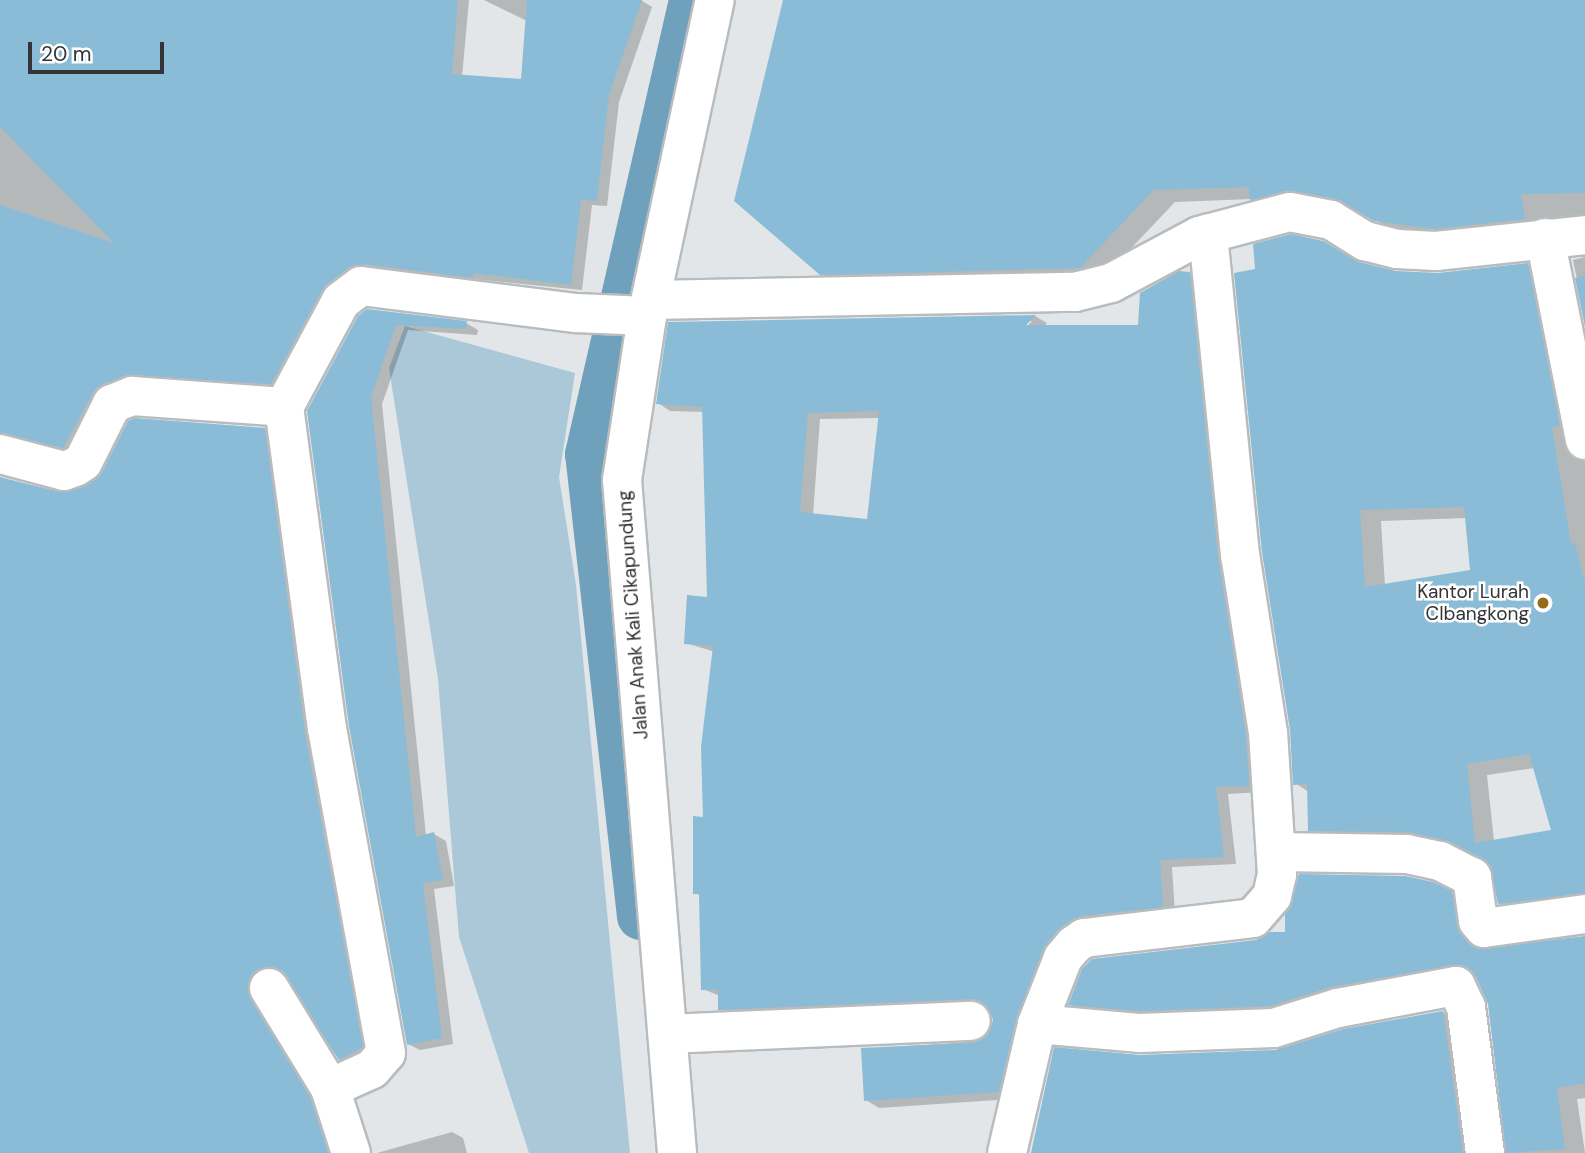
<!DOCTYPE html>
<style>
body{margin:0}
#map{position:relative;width:1585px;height:1153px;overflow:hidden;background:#e2e6e8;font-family:"DM Sans",sans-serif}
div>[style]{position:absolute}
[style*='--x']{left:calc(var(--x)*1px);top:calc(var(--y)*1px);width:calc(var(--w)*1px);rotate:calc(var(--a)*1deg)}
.green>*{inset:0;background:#abc8d9}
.shadow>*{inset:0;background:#0003}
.canal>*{height:47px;margin:-23.5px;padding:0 23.5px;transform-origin:23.5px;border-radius:23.5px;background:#70a1bc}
.building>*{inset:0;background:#8abcd7}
.roads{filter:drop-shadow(2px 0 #b8bcbe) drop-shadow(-2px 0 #b8bcbe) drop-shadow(0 2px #b8bcbe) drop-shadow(0 -2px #b8bcbe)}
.minor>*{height:38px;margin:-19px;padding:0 19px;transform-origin:19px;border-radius:19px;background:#fff}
.dots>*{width:19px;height:19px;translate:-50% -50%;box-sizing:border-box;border:4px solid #fff;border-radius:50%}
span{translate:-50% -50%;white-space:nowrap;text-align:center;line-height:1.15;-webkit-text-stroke:5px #fff;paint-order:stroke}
.poi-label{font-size:19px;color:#333435}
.right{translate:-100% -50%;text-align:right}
.street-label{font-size:19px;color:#333435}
.scale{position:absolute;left:28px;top:42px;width:136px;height:32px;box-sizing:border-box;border:4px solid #333435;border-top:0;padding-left:9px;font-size:21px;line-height:24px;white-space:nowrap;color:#333435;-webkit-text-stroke:5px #fff;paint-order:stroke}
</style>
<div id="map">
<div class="green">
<i style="clip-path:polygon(405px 326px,575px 373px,559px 477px,576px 585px,630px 1153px,529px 1153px,459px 937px,438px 679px,389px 368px)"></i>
</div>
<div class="shadow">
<i style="clip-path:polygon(0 0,469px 0,462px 77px,522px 81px,527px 21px,484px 0,641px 0,652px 7px,619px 102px,607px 206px,592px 205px,582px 290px,376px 269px,282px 389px,136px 381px,76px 452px,6px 438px,0 444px)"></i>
<i style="clip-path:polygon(785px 0,1585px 0,1585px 227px,1458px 240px,1397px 232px,1358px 210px,1317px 202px,1273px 211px,1251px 199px,1175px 202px,1102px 279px,842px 286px,821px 274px)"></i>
<i style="clip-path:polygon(1585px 257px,1585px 318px,1573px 260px)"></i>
<i style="clip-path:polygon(evenodd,1359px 264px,1396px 273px,1438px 275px,1527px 265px,1549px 277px,1585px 459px,1585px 908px,1521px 915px,1499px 903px,1491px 864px,1468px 851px,1430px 843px,1331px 842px,1310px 830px,1309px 792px,1295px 783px,1359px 264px,1467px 518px,1472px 571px,1385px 586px,1381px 521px,1467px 518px,1359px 264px,1535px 768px,1553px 832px,1494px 841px,1487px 775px,1535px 768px)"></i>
<i style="clip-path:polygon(evenodd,1189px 273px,1202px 281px,1262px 792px,1228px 794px,1236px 864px,1172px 867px,1175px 913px,1094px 923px,1011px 1099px,879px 1108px,866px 1100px,863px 1049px,983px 1041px,995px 1019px,987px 1008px,732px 1016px,720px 1009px,720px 996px,703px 989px,701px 896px,695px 893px,705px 819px,715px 652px,686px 643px,709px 599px,704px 412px,670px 411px,658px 403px,670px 323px,1035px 316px,1047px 323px,1044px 326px,1139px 327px,1189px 273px,1027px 321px,1032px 321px,1022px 332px,1027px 321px,1189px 273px,880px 418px,868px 521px,813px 515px,820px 419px,880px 418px)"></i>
<i style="clip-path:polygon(368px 311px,466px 323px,478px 330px,477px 335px,408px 330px,382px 404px,426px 836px,434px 834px,446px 841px,454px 886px,434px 889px,453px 1044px,420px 1050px,408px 1044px,350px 725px)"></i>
<i style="clip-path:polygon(264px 429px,275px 436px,373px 1053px,351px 1065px,340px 1059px,285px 974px,268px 975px,338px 1153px,0 1153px,0 478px,71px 494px,104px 474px)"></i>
<i style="clip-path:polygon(1451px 893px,1473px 905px,1477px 938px,1487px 949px,1585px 938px,1585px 1098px,1577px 1099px,1585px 1153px,1506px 1153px,1489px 1003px,1478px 977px,1356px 998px,1292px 1017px,1091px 1016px,1070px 1004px,1256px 941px)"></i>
<i style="clip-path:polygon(1443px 1012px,1464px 1025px,1482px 1153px,1033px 1153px,1140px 1057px,1275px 1052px)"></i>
<i style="clip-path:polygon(452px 1132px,463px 1138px,467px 1153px,377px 1153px)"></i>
</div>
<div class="canal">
<i style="--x:640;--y:916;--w:465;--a:-96.4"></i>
<i style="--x:588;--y:454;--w:466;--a:-77.1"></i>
</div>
<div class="building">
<i style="clip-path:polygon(0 0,458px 0,452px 74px,521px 79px,527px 0,642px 0,609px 95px,597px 201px,581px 200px,571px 285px,473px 273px,473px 278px,364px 264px,349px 268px,322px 291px,271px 384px,124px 376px,93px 393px,63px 448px,0 433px,0 205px,114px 243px,0 127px)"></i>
<i style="clip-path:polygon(783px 0,1585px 0,1585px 193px,1521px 194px,1525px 219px,1435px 229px,1374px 221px,1336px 199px,1294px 191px,1250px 200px,1249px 187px,1154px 190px,1080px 268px,820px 275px,734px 201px)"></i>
<i style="clip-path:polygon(evenodd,1291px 234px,1323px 241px,1359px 262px,1396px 271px,1438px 273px,1528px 263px,1560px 426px,1552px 427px,1571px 544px,1575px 543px,1585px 583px,1585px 893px,1498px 904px,1489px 864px,1449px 841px,1408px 832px,1308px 831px,1307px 784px,1293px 785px,1290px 730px,1262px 552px,1234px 273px,1255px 269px,1253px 244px,1291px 234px,1464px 507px,1470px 570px,1365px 587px,1360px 510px,1464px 507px,1291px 234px,1529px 754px,1551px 830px,1475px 843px,1467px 764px,1529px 754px)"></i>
<i style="clip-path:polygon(evenodd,1179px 271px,1190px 272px,1218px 557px,1246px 735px,1249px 786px,1216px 787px,1224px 857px,1160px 860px,1163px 907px,1081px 916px,1057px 931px,1043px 950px,1017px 1016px,999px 1092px,864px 1101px,861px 1048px,973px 1043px,990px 1032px,993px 1019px,982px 1002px,970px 999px,718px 1010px,718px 990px,701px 990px,699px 894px,693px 894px,693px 816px,703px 817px,701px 747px,713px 646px,684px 644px,687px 595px,707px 597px,702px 407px,656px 404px,668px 322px,1036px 315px,1026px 325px,1138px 325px,1140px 293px,1179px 271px,879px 411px,867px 519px,800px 512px,808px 413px,879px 411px)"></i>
<i style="clip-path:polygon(1585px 275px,1585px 327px,1575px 278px)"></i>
<i style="clip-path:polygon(367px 309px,467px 321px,466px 329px,396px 325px,371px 397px,416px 837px,434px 832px,443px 880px,423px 883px,442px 1038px,407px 1045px,349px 726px,307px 411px,358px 316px)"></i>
<i style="clip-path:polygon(135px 418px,265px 428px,305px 733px,363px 1047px,339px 1060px,279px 969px,257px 970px,247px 989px,310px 1097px,328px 1153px,0 1153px,0 477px,58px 492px,83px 487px,102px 472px,128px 421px)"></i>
<i style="clip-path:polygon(1299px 874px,1405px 876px,1433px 882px,1452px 891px,1457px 925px,1477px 949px,1585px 936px,1585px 1083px,1557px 1088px,1565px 1149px,1506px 1153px,1488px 1004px,1476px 977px,1462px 965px,1334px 986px,1270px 1006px,1140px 1011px,1068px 1005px,1082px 969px,1092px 959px,1256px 940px,1270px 932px,1285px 932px,1285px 914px)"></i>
<i style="clip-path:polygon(1443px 1011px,1463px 1153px,1031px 1153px,1054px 1047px,1140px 1055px,1275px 1050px,1343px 1029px)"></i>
</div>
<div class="roads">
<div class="minor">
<i style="--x:1545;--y:238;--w:206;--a:78.8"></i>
<i style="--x:651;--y:300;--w:424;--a:-1.1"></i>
<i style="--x:1075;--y:292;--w:37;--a:-14"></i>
<i style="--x:1111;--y:283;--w:100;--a:-28.1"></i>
<i style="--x:1199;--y:236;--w:94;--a:-14.8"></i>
<i style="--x:1290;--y:212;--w:42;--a:11"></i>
<i style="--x:1331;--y:220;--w:40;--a:32"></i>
<i style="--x:1365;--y:241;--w:33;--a:14"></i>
<i style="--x:1397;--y:249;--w:39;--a:3"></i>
<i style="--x:1436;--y:251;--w:150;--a:-6.1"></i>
<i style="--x:0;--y:454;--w:66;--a:14.9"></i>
<i style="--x:64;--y:471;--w:12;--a:-20"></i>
<i style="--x:75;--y:467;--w:9;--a:-32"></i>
<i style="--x:83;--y:462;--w:65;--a:-63.4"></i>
<i style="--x:112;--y:404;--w:22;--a:-22"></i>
<i style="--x:132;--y:396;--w:152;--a:4.1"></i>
<i style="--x:1277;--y:852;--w:130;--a:0.9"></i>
<i style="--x:1407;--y:854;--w:34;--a:12"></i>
<i style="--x:1440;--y:861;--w:36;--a:27"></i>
<i style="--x:1472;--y:877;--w:44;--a:82.2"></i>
<i style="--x:1478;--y:921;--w:9;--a:49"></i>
<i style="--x:1484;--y:928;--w:102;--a:-7.9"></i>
<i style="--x:269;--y:988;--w:117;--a:58.6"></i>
<i style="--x:1037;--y:1024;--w:102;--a:5"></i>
<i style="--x:1139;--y:1033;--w:135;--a:-2.1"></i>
<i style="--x:1274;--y:1028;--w:67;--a:-17.4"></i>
<i style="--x:1338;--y:1008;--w:120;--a:-10.6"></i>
<i style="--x:1456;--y:986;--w:23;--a:65"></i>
<i style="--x:1466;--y:1007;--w:147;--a:82.6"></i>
<i style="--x:668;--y:1034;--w:303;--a:-2.5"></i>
<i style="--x:351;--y:1153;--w:68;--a:-107.9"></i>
<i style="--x:330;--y:1088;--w:46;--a:-24.3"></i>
<i style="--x:372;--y:1069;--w:21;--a:-49"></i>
<i style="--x:386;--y:1053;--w:329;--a:-100.3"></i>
<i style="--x:327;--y:729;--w:325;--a:-97.6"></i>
<i style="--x:284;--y:407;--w:120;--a:-61.7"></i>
<i style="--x:341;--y:301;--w:25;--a:-37"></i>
<i style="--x:361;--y:286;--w:217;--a:7.2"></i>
<i style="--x:576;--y:313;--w:71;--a:2.4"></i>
<i style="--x:677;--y:1153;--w:675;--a:-94.67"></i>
<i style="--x:622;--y:480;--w:166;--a:-81.3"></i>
<i style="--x:647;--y:316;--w:323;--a:-77.9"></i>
<i style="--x:1007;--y:1153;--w:132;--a:-76.9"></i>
<i style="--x:1037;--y:1024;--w:71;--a:-68.5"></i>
<i style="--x:1063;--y:958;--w:17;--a:-50"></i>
<i style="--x:1074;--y:945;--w:12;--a:-35"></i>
<i style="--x:1084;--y:938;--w:170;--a:-6.7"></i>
<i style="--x:1253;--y:918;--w:29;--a:-49"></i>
<i style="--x:1272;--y:896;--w:22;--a:-77"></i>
<i style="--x:1277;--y:875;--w:142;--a:-93.6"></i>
<i style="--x:1268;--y:733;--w:180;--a:-98.9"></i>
<i style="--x:1240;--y:555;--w:323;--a:-95.7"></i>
</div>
</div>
<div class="dots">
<i style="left:1543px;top:603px;background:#936e16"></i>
</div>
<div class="poi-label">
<span class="right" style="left:1529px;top:603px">Kantor Lurah<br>CIbangkong</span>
</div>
<div class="street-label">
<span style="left:633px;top:615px;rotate:-94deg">Jalan Anak Kali Cikapundung</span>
</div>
<div class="scale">20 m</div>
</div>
